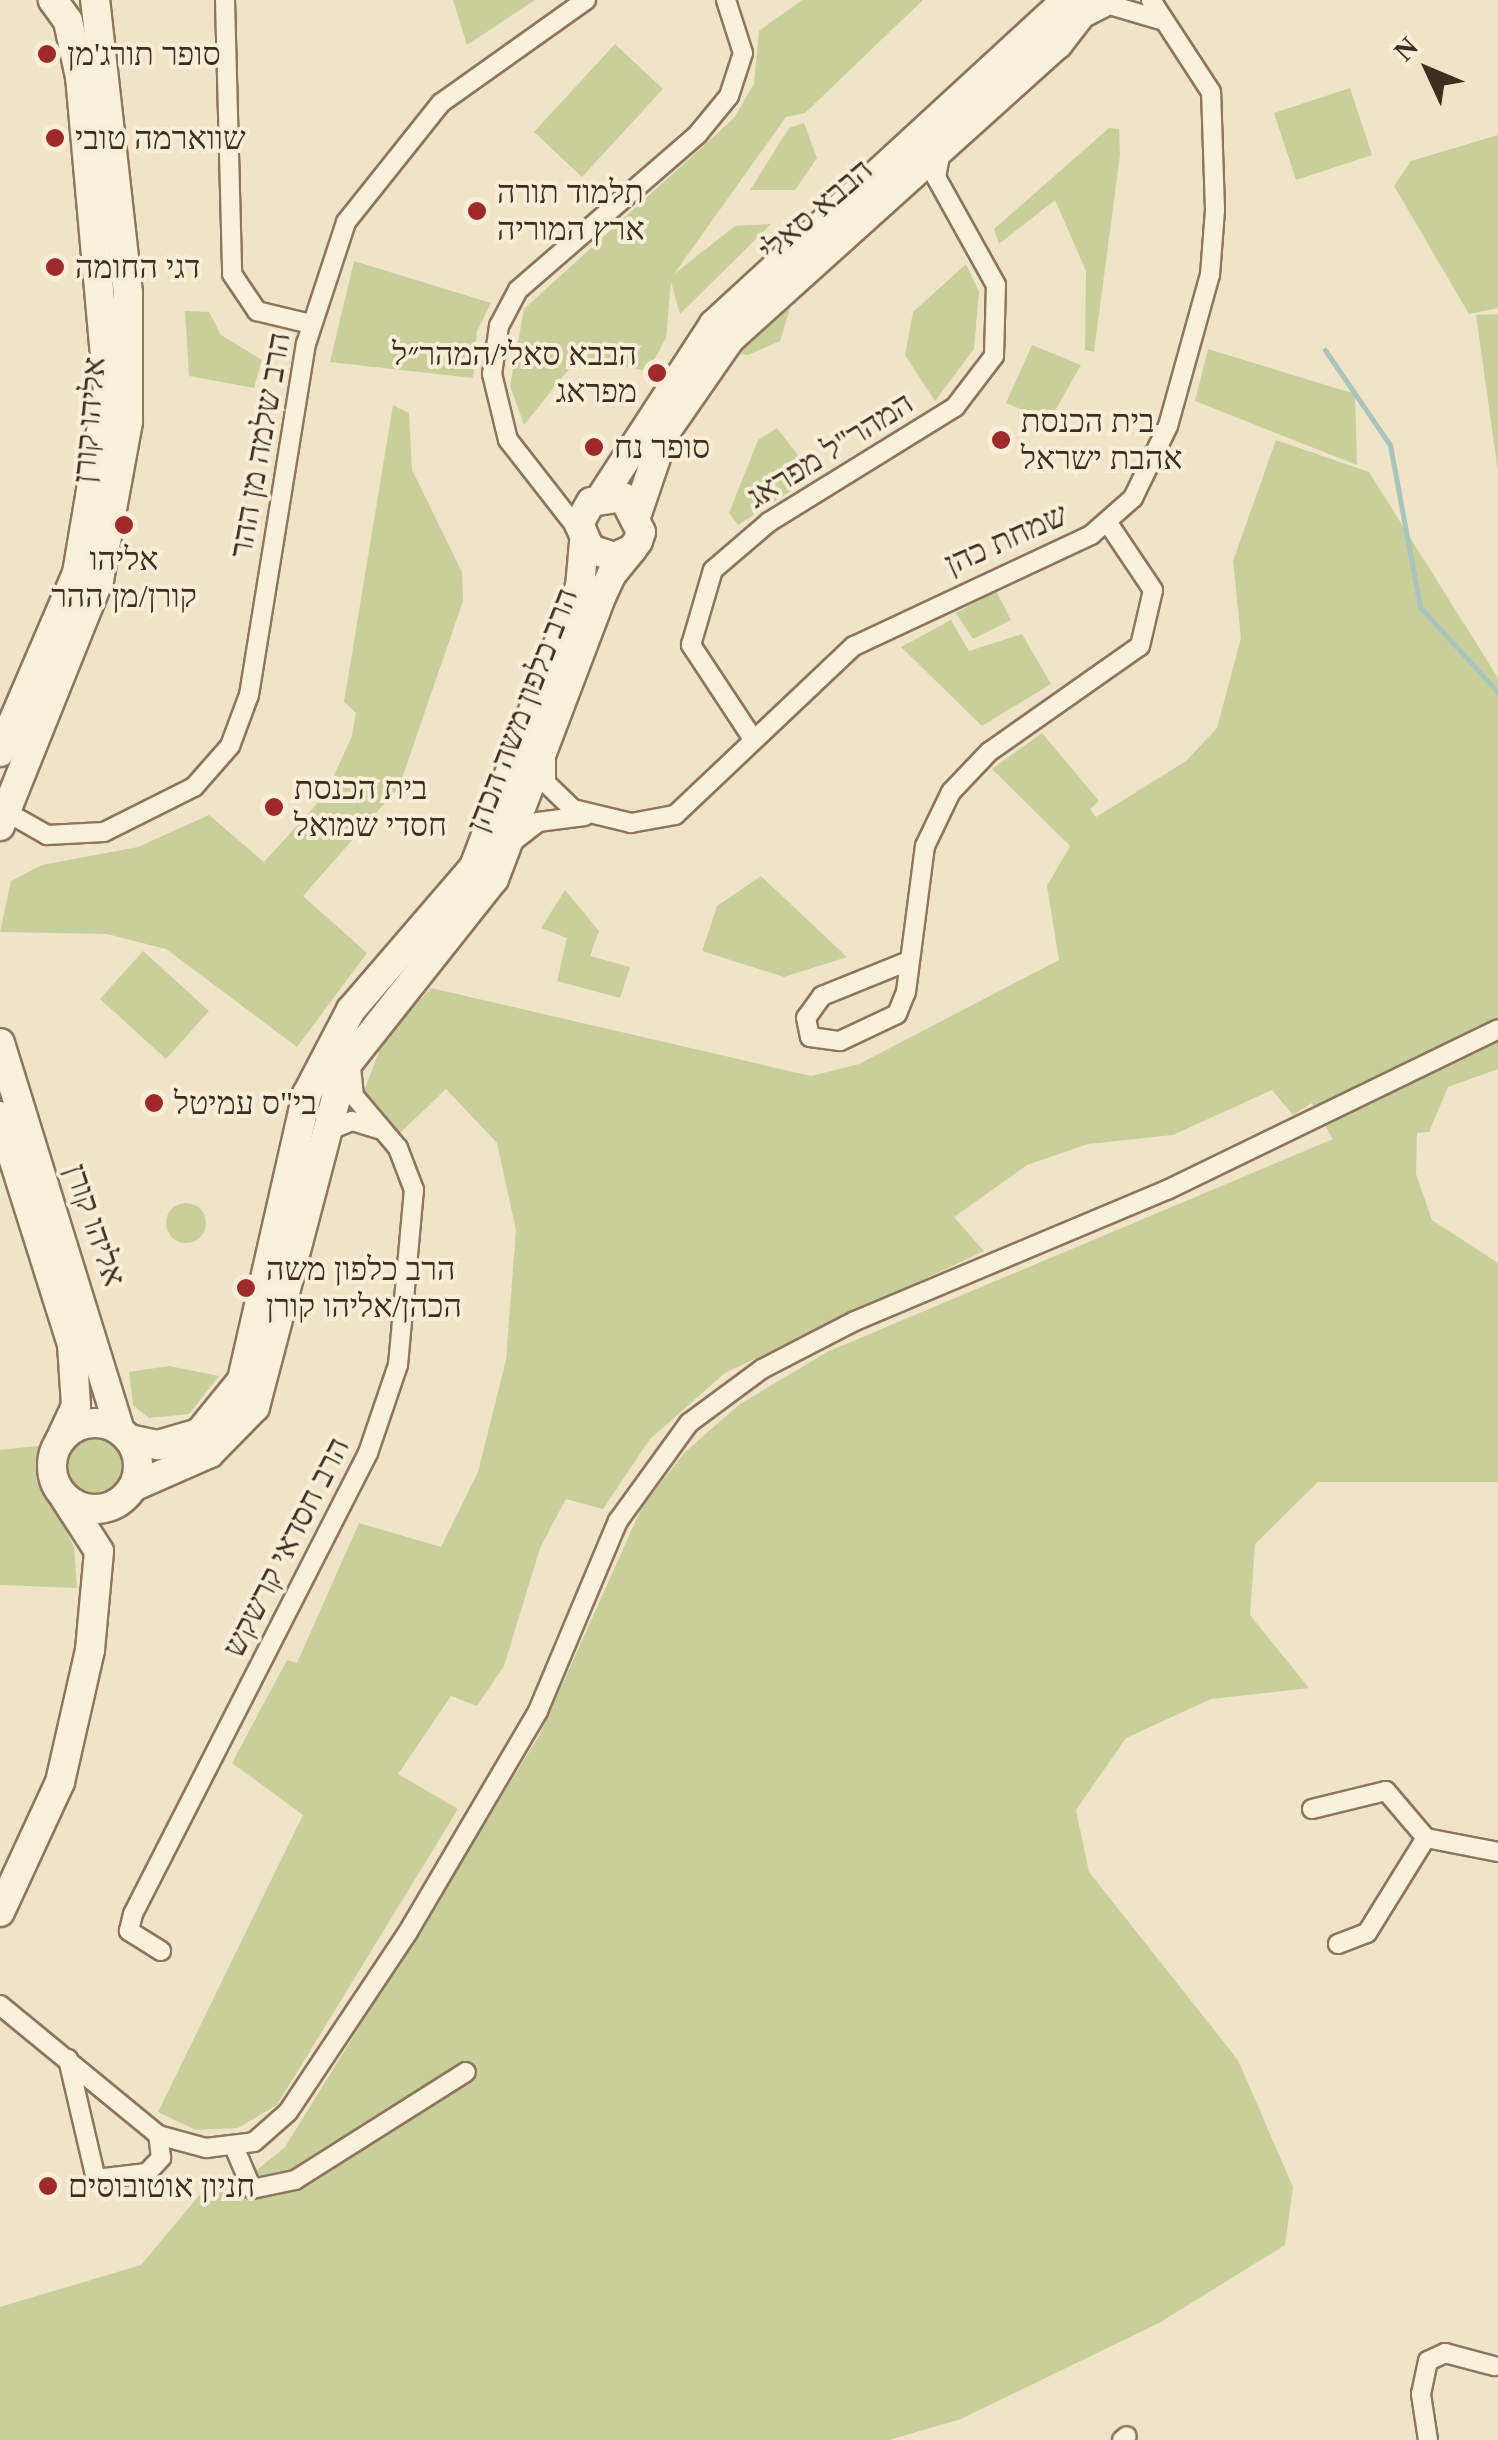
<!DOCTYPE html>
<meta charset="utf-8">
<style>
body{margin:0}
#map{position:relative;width:1498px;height:2440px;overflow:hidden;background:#f0e4c8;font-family:"Times New Roman","Noto Sans Hebrew",serif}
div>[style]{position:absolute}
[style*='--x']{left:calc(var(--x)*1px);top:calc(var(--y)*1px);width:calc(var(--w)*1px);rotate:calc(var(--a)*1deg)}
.green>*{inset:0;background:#c9cf9b}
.round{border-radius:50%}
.stream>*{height:5px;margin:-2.5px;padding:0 2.5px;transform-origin:2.5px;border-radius:2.5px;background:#a9c4bc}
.roads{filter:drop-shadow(2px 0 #8d765c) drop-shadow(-2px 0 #8d765c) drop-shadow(0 2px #8d765c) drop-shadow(0 -2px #8d765c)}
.street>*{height:18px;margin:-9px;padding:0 9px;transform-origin:9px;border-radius:9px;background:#faf1dc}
.secondary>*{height:28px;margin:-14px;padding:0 14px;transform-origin:14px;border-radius:14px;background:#faf1dc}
.secondary>.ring{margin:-14px;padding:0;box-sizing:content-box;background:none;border:28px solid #faf1dc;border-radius:50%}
.dots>*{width:28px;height:28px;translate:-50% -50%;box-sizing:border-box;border:5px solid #f7eed8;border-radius:50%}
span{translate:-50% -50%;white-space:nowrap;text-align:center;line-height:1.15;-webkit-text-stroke:8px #f7eed8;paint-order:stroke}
.poi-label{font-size:32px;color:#3d2e20}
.left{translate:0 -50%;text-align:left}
.right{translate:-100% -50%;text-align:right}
.street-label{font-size:32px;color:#3d2e20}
.north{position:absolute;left:1378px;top:20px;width:100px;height:100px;-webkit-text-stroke:8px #f7eed8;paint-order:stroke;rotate:314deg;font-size:28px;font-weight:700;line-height:40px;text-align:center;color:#3d2e20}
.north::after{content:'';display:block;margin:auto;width:35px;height:45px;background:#3d2e20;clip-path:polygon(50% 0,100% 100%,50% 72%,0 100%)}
</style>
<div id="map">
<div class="green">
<i style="clip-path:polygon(453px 0,535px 0,467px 45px)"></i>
<i style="clip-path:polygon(802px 0,923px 0,805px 113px,786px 117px,674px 274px,735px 226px,771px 224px,680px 314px,671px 282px,666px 338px,648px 371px,578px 358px,524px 425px,510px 386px,524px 309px,734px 118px,754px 84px,759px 31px)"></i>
<i style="clip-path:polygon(615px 44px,663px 89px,582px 177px,534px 132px)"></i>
<i style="clip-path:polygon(1350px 88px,1372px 155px,1296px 180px,1274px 113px)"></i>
<i style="clip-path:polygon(804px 123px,817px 158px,795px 190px,750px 190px,789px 128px)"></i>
<i style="clip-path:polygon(1109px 128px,1119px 129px,1120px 155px,1094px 352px,1085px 350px,1086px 271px,1055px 200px,999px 244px,994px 229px)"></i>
<i style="clip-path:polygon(1498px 135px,1498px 308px,1469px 314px,1394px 186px,1411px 161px)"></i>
<i style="clip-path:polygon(354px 261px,491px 303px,477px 331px,473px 378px,330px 362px)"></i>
<i style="clip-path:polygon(966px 264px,979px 292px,974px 349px,935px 401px,905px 355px,913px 312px)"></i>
<i style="clip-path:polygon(796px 289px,780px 341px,748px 355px,723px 352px)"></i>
<i style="clip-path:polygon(185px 311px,209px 312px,221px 335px,262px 360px,254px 388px,189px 376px)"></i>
<i style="clip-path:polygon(1498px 314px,1498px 472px,1476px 315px)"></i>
<i style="clip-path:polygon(1032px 345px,1081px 365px,1049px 421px,1006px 403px)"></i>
<i style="clip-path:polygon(1208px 349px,1355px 394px,1357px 465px,1195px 401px)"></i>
<i style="clip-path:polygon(393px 405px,409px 413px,412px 470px,462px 572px,463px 601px,399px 787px,303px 896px,367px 953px,297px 1047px,166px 949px,107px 934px,0 932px,11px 881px,42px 865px,138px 847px,209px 815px,264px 862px,325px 795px,352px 736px,356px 713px,344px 702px)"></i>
<i style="clip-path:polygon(777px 428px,814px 476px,738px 525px,729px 513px,758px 440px)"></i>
<i style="clip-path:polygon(1276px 440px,1369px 472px,1498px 678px,1498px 1069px,1448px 1087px,1429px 1132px,1417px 1133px,1416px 1174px,1432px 1220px,1498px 1263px,1498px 1482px,1318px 1482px,1255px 1544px,1250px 1615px,1309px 1688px,1211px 1699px,1126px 1738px,1076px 1810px,1089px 1872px,1238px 2060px,1293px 2187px,1285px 2245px,1159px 2323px,961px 2419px,889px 2440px,0 2440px,0 2307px,141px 2265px,207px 2186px,258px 2169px,285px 2147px,540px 1734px,642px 1507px,685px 1452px,740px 1404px,827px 1352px,1333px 1139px,1312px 1103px,1293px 1115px,1272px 1090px,1173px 1135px,1088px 1144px,1027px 1165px,954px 1217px,984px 1251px,725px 1373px,650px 1439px,603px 1509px,566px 1499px,540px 1548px,504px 1666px,477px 1706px,451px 1696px,398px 1774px,458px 1809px,277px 2105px,238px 2128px,196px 2130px,158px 2112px,303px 1815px,232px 1763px,287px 1660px,297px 1663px,359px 1523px,441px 1547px,478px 1472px,506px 1360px,516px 1230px,497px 1143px,446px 1089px,399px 1134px,361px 1099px,384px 1038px,431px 988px,811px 1076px,859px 1064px,1059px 960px,1047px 886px,1070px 846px,992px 769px,1042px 733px,1099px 801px,1090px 809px,1096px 817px,1186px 761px,1217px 728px,1241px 638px,1233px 561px)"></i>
<i style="clip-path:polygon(996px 591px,1011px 620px,973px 639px,956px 613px)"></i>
<i style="clip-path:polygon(951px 620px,969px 651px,1022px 634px,1051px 684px,982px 726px,901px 647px)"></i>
<i style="clip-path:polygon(761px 876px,847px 957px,784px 977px,702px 951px,717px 906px)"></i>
<i style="clip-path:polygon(565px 890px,599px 931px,590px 956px,630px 967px,620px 998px,557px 981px,567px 938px,541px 928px)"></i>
<i style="clip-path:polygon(143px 951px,209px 1011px,166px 1059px,100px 999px)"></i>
<i class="round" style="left:166px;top:1203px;width:40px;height:40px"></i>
<i style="clip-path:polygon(169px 1366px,219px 1376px,189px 1414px,149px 1418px,133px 1405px,129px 1372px)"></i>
<i class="round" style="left:60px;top:1431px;width:70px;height:70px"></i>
<i style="clip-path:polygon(45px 1445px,40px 1478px,74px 1547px,77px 1588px,0 1585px,0 1450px)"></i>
</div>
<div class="stream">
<i style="--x:1325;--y:350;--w:115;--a:55.6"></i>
<i style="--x:1390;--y:445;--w:165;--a:79.5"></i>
<i style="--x:1420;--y:607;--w:115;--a:47.5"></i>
</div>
<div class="roads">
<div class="street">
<i style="--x:225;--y:0;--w:274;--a:88.5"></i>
<i style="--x:232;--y:274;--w:45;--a:56"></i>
<i style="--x:257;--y:311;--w:56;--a:13.5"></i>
<i style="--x:1082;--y:19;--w:31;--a:-27"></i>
<i style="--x:1110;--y:5;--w:56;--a:16.5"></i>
<i style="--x:580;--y:532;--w:117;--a:-128"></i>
<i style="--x:508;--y:440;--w:68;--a:-103.6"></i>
<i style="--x:492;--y:374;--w:49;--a:-81.7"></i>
<i style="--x:499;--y:326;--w:41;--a:-62.2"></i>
<i style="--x:518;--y:290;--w:237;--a:-40.9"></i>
<i style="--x:697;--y:135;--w:50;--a:-50.6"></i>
<i style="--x:729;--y:96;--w:45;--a:-72"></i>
<i style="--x:743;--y:53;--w:56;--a:-107.8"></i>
<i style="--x:753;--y:739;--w:113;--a:-123.4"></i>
<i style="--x:691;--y:645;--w:78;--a:-73.7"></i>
<i style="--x:713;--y:570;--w:74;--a:-40.6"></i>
<i style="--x:769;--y:522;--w:219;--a:-31.7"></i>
<i style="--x:955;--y:407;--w:64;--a:-52.6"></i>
<i style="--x:994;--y:356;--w:71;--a:-88.4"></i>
<i style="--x:996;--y:285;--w:124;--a:-119.1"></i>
<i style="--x:936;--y:177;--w:26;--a:-79"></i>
<i style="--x:546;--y:758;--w:25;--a:90"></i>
<i style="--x:546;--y:783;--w:37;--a:44"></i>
<i style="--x:573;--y:809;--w:60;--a:13.6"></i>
<i style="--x:631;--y:823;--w:45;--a:-10.3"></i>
<i style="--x:675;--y:815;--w:246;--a:-43.4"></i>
<i style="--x:854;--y:646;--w:262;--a:-25.1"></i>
<i style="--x:1091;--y:535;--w:56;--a:-41.4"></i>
<i style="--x:1133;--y:498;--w:80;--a:-64.1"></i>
<i style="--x:1168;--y:426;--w:157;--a:-74.5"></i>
<i style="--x:1210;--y:275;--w:65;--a:-85.6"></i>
<i style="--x:1215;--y:210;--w:118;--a:-91.9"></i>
<i style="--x:1211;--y:92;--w:110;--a:-123.1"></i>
<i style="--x:3;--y:810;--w:51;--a:29.6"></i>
<i style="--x:47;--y:835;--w:57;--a:-3"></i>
<i style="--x:104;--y:832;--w:101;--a:-26.6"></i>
<i style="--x:194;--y:787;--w:55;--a:-48.7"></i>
<i style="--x:230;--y:746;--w:54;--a:-69.6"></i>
<i style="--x:249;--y:695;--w:356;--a:-80.8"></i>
<i style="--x:306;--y:344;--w:128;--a:-71.8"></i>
<i style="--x:346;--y:222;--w:152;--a:-51.4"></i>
<i style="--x:441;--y:103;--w:178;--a:-35.4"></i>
<i style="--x:514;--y:841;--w:31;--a:-38"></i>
<i style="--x:538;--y:822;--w:47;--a:-7.3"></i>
<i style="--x:906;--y:962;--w:91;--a:158"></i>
<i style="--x:822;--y:996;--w:27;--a:126"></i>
<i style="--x:806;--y:1018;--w:19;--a:78"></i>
<i style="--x:810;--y:1037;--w:30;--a:8"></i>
<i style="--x:840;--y:1041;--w:63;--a:-25.3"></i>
<i style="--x:897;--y:1014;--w:24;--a:-68"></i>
<i style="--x:906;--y:992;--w:147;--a:-82.6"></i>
<i style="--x:925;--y:846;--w:60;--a:-64.3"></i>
<i style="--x:951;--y:792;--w:55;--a:-46.5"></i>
<i style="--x:989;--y:752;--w:184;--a:-35.1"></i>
<i style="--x:1140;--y:646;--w:57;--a:-76.9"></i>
<i style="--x:1153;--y:590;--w:81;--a:-123.9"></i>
<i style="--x:325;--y:1132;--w:29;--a:-22"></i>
<i style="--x:352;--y:1121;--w:28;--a:17"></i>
<i style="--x:1312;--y:1809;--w:76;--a:-13.7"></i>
<i style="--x:1386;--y:1791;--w:62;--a:49.6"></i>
<i style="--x:1426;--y:1838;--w:73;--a:11"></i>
<i style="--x:1338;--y:1944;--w:31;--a:-21"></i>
<i style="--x:1367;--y:1933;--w:112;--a:-58.2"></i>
<i style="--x:161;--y:1951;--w:38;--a:-148"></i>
<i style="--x:129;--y:1931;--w:17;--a:-77"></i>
<i style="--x:133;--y:1914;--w:517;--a:-62.99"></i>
<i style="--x:368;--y:1453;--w:93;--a:-71.2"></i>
<i style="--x:398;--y:1365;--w:176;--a:-84.8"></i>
<i style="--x:414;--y:1190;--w:45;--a:-110.9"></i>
<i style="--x:398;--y:1148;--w:68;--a:-130.2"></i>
<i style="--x:354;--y:1096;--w:28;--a:-96"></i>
<i style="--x:0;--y:2005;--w:205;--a:39.4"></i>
<i style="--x:158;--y:2135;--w:50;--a:15.2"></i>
<i style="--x:206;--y:2148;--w:48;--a:-7.1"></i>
<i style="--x:254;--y:2142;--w:45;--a:-41.4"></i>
<i style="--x:288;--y:2112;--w:216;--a:-56.3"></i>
<i style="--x:408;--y:1932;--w:256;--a:-59.5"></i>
<i style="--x:538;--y:1711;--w:206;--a:-67.2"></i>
<i style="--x:618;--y:1521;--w:121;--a:-54.1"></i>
<i style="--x:689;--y:1423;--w:91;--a:-36.5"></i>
<i style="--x:762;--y:1369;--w:105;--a:-27.3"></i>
<i style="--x:855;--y:1321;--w:338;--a:-22.8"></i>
<i style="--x:1167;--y:1190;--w:368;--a:-25.9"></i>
<i style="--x:68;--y:2059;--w:123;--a:76.9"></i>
<i style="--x:96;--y:2179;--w:51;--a:-6.7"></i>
<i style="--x:147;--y:2173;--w:21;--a:-47"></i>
<i style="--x:161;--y:2158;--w:23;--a:-97"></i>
<i style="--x:235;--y:2149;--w:43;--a:67"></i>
<i style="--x:252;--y:2189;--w:44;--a:-11.8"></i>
<i style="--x:295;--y:2180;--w:202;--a:-32.3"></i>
<i style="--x:1122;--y:2440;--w:6;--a:-39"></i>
<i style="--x:1428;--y:2440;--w:47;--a:-98.7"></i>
<i style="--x:1421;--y:2394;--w:34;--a:-78"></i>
<i style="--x:1428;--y:2361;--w:19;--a:-25"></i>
<i style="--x:1445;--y:2353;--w:51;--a:14.9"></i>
</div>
<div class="secondary">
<i style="--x:602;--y:496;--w:205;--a:-56.9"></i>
<i style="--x:714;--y:324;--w:478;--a:-42.6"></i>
<i style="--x:638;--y:511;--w:81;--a:-71.3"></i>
<i style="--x:664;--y:434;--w:116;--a:-55.2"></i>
<i style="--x:730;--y:339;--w:441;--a:-42"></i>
<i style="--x:1058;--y:44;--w:56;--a:-52.3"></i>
<i style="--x:0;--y:752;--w:195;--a:-66.7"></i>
<i style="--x:77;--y:573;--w:186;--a:-80.4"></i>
<i style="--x:108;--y:390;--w:314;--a:-95.1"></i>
<i style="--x:80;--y:77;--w:57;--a:-102.1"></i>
<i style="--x:68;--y:21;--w:26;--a:-126"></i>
<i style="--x:0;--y:826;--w:265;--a:-68.1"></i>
<i style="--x:99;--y:580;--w:161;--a:-79.6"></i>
<i style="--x:128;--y:422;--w:129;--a:-90"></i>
<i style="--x:128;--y:293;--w:295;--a:-96.4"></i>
<i style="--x:0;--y:1043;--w:406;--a:72.8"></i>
<i style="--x:0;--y:1116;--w:239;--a:72.5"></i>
<i style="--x:72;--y:1344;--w:62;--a:86.3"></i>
<i style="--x:76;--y:1406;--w:40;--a:115"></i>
<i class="ring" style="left:52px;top:1423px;width:58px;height:58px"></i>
<i style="--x:129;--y:1439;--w:30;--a:12"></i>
<i style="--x:158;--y:1445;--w:43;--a:-16.3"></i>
<i style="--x:199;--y:1433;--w:68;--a:-50.9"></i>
<i style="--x:242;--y:1380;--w:293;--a:-77.2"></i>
<i style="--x:307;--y:1094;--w:95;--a:-62.4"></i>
<i style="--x:351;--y:1010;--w:189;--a:-49.3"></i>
<i style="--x:474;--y:867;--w:299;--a:-69.3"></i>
<i style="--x:580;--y:587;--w:45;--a:-84.9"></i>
<i style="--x:133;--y:1487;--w:84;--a:-23.8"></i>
<i style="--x:210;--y:1453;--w:64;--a:-45.6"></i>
<i style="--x:255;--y:1407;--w:350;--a:-75.3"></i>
<i style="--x:344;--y:1068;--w:241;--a:-51.6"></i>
<i style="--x:494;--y:879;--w:304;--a:-69.2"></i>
<i style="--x:602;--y:595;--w:23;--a:-65"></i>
<i style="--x:612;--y:574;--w:32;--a:-51"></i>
<i style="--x:632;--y:549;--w:10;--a:-53"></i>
<i style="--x:638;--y:541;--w:9;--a:-72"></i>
<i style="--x:641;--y:532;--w:39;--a:-117"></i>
<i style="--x:623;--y:497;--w:32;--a:171"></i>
<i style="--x:591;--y:502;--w:25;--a:119"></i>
<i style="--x:579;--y:524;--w:27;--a:66"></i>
<i style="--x:590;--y:549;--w:26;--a:18"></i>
<i style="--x:615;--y:557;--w:19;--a:-25"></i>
<i style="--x:0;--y:1912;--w:143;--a:-65.2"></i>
<i style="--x:60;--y:1782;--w:135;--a:-77.2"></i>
<i style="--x:90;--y:1650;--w:99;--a:-84.8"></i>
<i style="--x:99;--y:1551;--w:64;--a:-122.9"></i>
</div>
</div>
<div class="dots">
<i style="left:47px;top:54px;background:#9e2a2b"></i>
<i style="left:55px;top:138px;background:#9e2a2b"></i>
<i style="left:477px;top:211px;background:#9e2a2b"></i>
<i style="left:55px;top:267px;background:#9e2a2b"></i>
<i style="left:657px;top:373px;background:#9e2a2b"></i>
<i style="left:1001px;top:440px;background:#9e2a2b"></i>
<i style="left:594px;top:447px;background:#9e2a2b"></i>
<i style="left:124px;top:525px;background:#9e2a2b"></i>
<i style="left:274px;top:807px;background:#9e2a2b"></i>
<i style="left:154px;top:1103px;background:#9e2a2b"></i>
<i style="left:246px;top:1288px;background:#9e2a2b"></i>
<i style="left:48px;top:2186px;background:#9e2a2b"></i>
</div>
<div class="poi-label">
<span class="left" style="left:67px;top:54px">סופר תורג'מן</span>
<span class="left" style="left:75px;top:138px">שווארמה טובי</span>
<span class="left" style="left:497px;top:211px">תלמוד תורה<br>ארץ המוריה</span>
<span class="left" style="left:75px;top:267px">דגי החומה</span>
<span class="right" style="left:637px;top:373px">הבבא סאלי/המהר״ל<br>מפראג</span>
<span class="left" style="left:1021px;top:440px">בית הכנסת<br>אהבת ישראל</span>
<span class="left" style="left:614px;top:447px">סופר נח</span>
<span style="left:124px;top:578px">אליהו<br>קורן/מן ההר</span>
<span class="left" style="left:294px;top:807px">בית הכנסת<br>חסדי שמואל</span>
<span class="left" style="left:174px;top:1103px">בי"ס עמיטל</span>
<span class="left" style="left:266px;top:1288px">הרב כלפון משה<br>הכהן/אליהו קורן</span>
<span class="left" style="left:68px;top:2186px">חניון אוטובוסים</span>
</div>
<div class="street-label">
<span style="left:816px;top:210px;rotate:-41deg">הבבא סאלי</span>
<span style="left:89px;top:420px;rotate:-85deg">אליהו קורן</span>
<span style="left:260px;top:445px;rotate:-80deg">הרב שלמה מן ההר</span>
<span style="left:830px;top:450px;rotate:-32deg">המהר"ל מפראג</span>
<span style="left:1006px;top:539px;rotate:-24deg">שמחת כהן</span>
<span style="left:522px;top:710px;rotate:-69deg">הרב כלפון משה הכהן</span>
<span style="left:95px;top:1225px;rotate:71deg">אליהו קורן</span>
<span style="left:286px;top:1547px;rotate:-63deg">הרב חסדאי קרשקש</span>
</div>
<div class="north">N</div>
</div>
